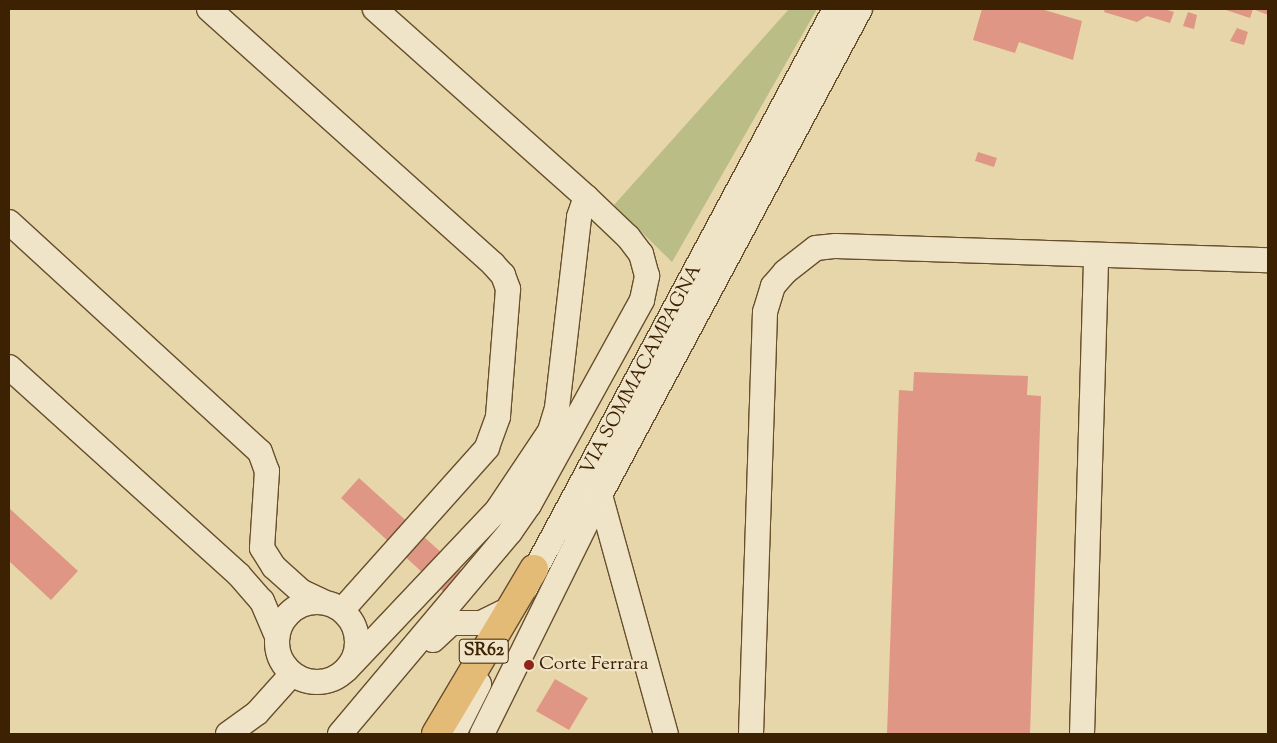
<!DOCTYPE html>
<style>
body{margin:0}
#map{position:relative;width:1277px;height:743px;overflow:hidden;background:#e8d6ab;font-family:"Sorts Mill Goudy",serif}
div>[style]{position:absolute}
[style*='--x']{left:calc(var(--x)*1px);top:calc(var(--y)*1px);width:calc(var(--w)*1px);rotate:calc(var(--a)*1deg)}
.green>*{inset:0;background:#babd86}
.building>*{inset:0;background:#df9684}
.roads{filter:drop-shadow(1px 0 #674f2c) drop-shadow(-1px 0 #674f2c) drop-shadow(0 1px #674f2c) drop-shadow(0 -1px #674f2c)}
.minor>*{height:24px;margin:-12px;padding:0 12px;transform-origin:12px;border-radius:12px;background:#f0e4c8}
.minor>.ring{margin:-12px;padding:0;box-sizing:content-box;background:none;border:24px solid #f0e4c8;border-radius:50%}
.highway>*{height:28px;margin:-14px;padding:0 14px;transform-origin:14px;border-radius:14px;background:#e4bb76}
.dots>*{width:14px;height:14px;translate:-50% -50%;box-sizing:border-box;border:2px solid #f0e4c8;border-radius:50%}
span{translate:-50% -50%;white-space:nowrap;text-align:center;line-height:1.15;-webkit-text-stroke:4.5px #f0e4c8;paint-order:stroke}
.shield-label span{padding:1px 4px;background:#f0e4c8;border:1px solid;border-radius:4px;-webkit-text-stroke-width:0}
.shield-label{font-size:18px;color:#3c2202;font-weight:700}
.street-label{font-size:19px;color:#3c2202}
.poi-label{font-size:19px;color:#3c2202}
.left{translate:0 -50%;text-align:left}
.frame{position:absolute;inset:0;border:10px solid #3c2202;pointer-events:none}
</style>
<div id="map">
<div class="green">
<i style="clip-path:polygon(789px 9px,817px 9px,672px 262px,614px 205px)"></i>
</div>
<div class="building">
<i style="clip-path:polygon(982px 9px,1041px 9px,1082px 21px,1073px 60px,1019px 42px,1015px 53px,973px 40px)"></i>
<i style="clip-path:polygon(1105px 9px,1164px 9px,1174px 12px,1170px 23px,1147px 16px,1137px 22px,1104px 12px)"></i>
<i style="clip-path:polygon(1223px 9px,1268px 9px,1268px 15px,1253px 9px,1250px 18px)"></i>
<i style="clip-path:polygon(1188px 12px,1197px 15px,1194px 29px,1183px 26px)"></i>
<i style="clip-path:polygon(1237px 28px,1248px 32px,1244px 45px,1230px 41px)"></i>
<i style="clip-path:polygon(978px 152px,997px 158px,994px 167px,975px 161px)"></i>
<i style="clip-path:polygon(914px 372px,1028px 376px,1027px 395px,1041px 396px,1030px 734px,887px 734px,899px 390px,913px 391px)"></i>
<i style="clip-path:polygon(359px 478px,465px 574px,447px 595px,341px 498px)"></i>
<i style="clip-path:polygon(9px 508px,78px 571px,51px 600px,9px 561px)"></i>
<i style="clip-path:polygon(555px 679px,588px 698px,569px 730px,536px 711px)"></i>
</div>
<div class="roads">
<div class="minor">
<i style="--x:209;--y:9;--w:382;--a:41.9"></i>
<i style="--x:493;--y:264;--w:15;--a:48"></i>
<i style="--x:503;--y:275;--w:15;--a:70"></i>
<i style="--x:508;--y:289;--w:128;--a:94.5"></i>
<i style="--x:498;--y:417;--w:33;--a:110"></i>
<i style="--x:487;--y:448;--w:217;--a:131.8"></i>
<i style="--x:9;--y:222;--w:340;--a:42.5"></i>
<i style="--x:260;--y:452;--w:20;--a:70"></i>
<i style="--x:267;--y:471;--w:77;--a:93.7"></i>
<i style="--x:262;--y:548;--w:22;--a:58"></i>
<i style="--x:274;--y:567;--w:38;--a:42"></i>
<i style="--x:302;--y:592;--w:23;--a:25"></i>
<i style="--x:9;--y:367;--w:310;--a:42.1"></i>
<i style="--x:239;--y:575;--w:35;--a:49"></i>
<i style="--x:262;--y:601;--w:39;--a:67"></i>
<i style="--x:600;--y:495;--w:248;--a:74.6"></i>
<i style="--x:526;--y:587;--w:655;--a:-61.87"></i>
<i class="ring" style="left:277px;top:602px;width:56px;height:56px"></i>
<i style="--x:433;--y:640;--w:25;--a:-43"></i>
<i style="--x:451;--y:623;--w:30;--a:0"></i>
<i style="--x:481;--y:623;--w:30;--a:-26"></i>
<i style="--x:346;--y:670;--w:221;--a:-46.6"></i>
<i style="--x:498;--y:509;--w:94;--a:-56.3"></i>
<i style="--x:550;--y:431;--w:24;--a:-73"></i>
<i style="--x:557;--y:408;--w:192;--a:-83.4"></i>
<i style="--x:579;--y:217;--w:21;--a:-71"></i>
<i style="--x:586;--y:197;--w:283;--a:-138.3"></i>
<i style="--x:228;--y:734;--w:36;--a:-36"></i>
<i style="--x:257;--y:713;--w:52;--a:-48.1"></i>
<i style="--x:340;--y:734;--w:264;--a:-49.9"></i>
<i style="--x:510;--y:532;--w:33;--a:-55"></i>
<i style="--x:529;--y:505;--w:234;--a:-61.1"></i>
<i style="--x:642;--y:300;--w:25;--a:-78"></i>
<i style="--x:647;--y:276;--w:23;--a:-105"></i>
<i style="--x:641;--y:254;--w:21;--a:-127"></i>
<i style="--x:628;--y:237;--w:58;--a:-136.4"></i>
<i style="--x:454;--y:734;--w:56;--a:-63.4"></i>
<i style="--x:482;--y:734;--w:267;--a:-63.7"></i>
<i style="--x:600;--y:495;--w:551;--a:-61.85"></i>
<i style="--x:751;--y:734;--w:422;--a:-88.1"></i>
<i style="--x:765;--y:312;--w:27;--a:-73"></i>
<i style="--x:773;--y:286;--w:18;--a:-49"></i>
<i style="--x:785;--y:272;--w:39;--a:-38"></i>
<i style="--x:816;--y:248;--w:20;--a:-6"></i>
<i style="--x:836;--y:246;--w:432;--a:1.9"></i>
<i style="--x:1082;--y:734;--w:479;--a:-88.3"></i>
</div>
<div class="highway">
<i style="--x:436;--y:734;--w:192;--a:-59.3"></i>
</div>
</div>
<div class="dots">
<i style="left:529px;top:665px;background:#8f2418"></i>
</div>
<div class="shield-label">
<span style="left:484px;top:651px">SR62</span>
</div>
<div class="street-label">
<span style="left:642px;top:370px;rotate:-62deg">VIA SOMMACAMPAGNA</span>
</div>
<div class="poi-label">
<span class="left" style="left:539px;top:665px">Corte Ferrara</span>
</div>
<div class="frame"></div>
</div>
